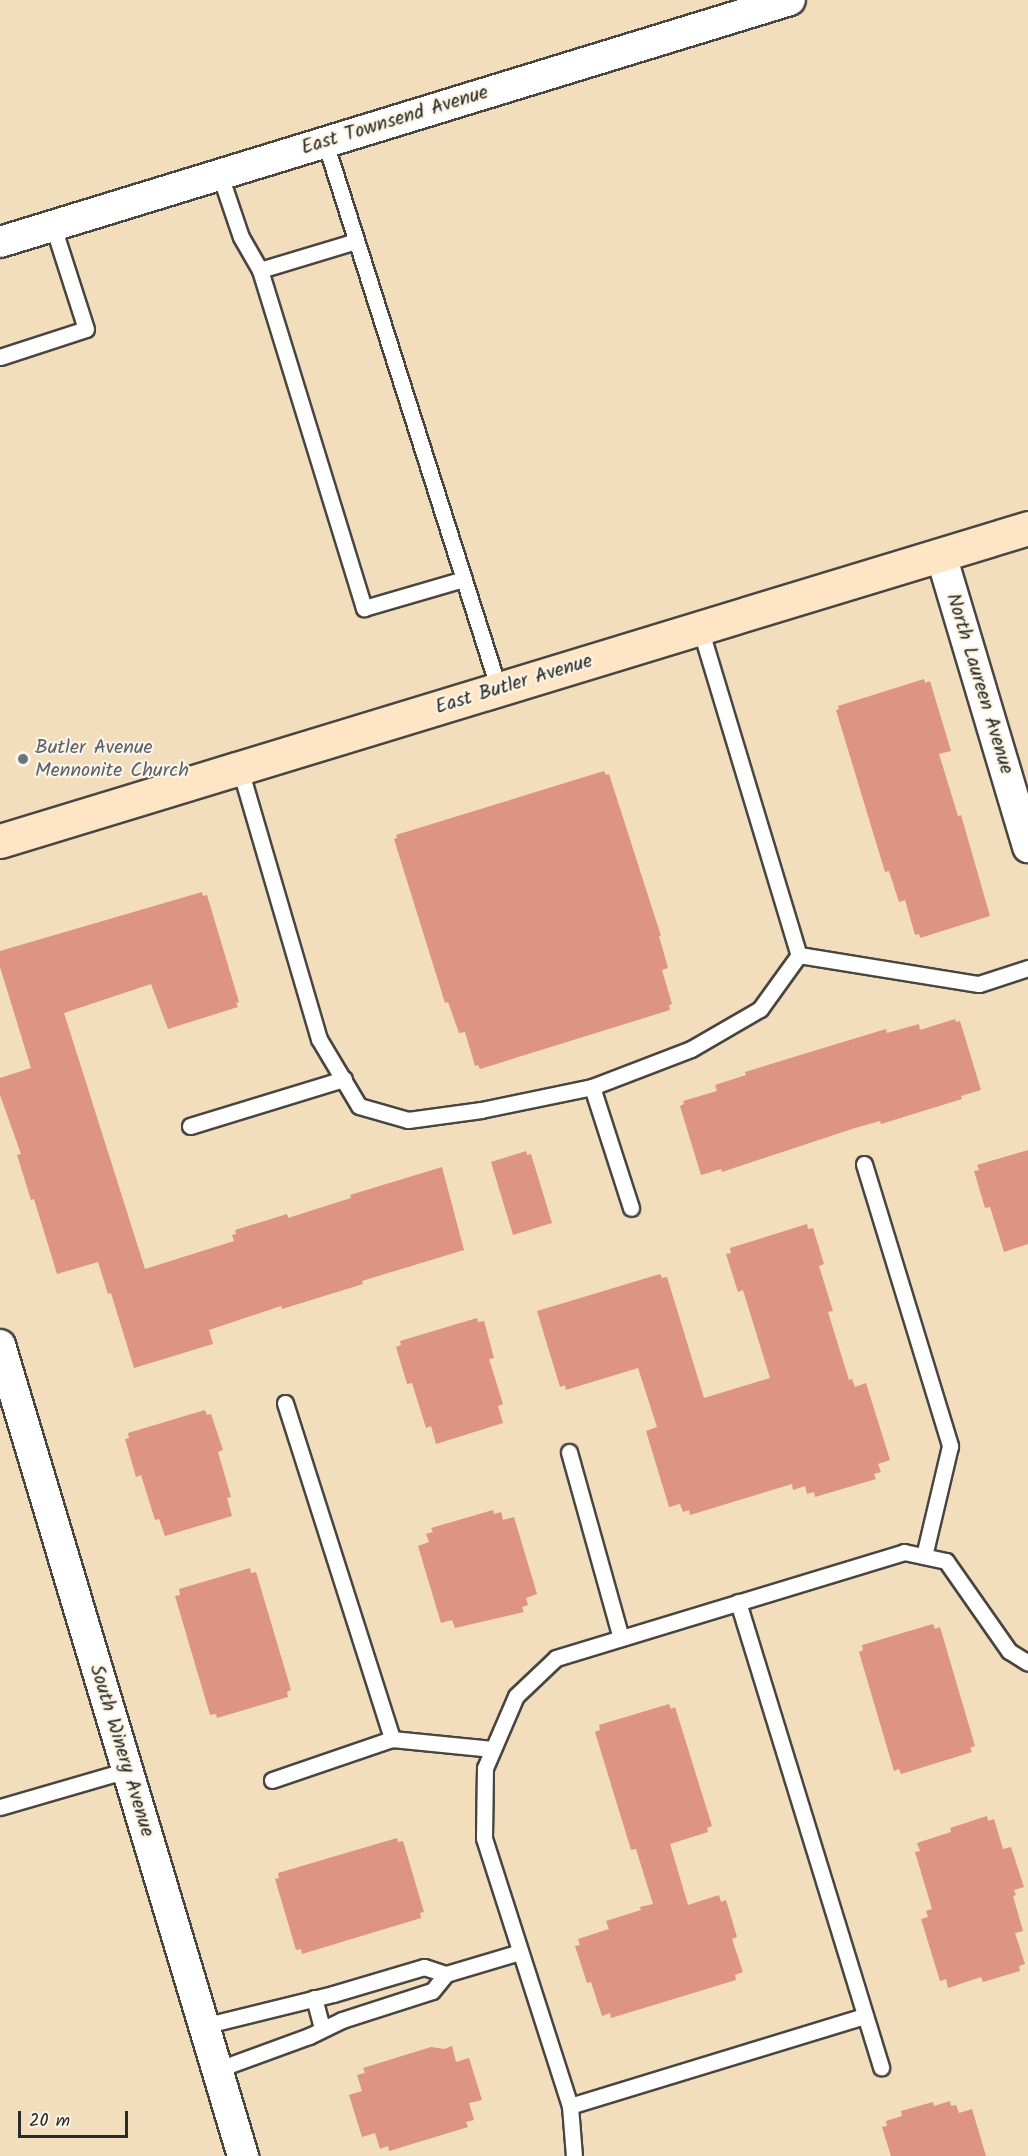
<!DOCTYPE html>
<style>
body{margin:0}
#map{position:relative;width:1028px;height:2156px;overflow:hidden;background:#f2ddbd;font-family:Kalam,sans-serif}
div>[style]{position:absolute}
[style*='--x']{left:calc(var(--x)*1px);top:calc(var(--y)*1px);width:calc(var(--w)*1px);rotate:calc(var(--a)*1deg)}
.building>*{inset:0;background:#dd9485}
.roads{filter:drop-shadow(2px 0 #494641) drop-shadow(-2px 0 #494641) drop-shadow(0 2px #494641) drop-shadow(0 -2px #494641)}
.lane>*{height:15px;margin:-7.5px;padding:0 7.5px;transform-origin:7.5px;border-radius:7.5px;background:#fff}
.street>*{height:30px;margin:-15px;padding:0 15px;transform-origin:15px;border-radius:15px;background:#fff}
.secondary>*{height:33px;margin:-16.5px;padding:0 16.5px;transform-origin:16.5px;border-radius:16.5px;background:#fde5c5}
.dots>*{width:16px;height:16px;translate:-50% -50%;box-sizing:border-box;border:3px solid #fcf5e5;border-radius:50%}
span{translate:-50% -50%;white-space:nowrap;text-align:center;line-height:1.15;-webkit-text-stroke:4.5px #fcf5e5;paint-order:stroke}
.street-label{font-size:20px;color:#2b2b2b}
.worship-label{font-size:20px;color:#5b616d}
.left{translate:0 -50%;text-align:left}
.scale{position:absolute;left:18px;top:2111px;width:110px;height:27px;box-sizing:border-box;border:3px solid #2b2b2b;border-top:0;padding-left:8px;font-size:18px;line-height:21px;white-space:nowrap;color:#2b2b2b;-webkit-text-stroke:4px #fcf5e5;paint-order:stroke}
</style>
<div id="map">
<div class="building">
<i style="clip-path:polygon(924px 679px,925px 683px,930px 681px,951px 751px,939px 754px,958px 816px,961px 815px,990px 916px,920px 938px,919px 934px,915px 935px,905px 900px,899px 902px,889px 871px,885px 872px,836px 710px,839px 709px,838px 706px)"></i>
<i style="clip-path:polygon(604px 771px,606px 775px,609px 774px,661px 936px,659px 936px,668px 968px,662px 970px,672px 1004px,669px 1005px,670px 1010px,480px 1069px,478px 1065px,475px 1066px,465px 1032px,459px 1033px,448px 1002px,445px 1003px,394px 839px,397px 838px,396px 835px)"></i>
<i style="clip-path:polygon(202px 892px,203px 896px,207px 895px,239px 1002px,236px 1003px,238px 1007px,168px 1029px,151px 984px,64px 1013px,145px 1269px,234px 1241px,232px 1235px,236px 1234px,235px 1230px,287px 1214px,288px 1218px,351px 1198px,350px 1195px,442px 1167px,464px 1250px,362px 1281px,363px 1284px,282px 1309px,281px 1306px,209px 1330px,213px 1344px,134px 1368px,111px 1293px,108px 1294px,98px 1262px,57px 1274px,34px 1199px,31px 1200px,17px 1155px,21px 1154px,0 1095px,0 1078px,31px 1068px,0 967px,0 951px)"></i>
<i style="clip-path:polygon(955px 1019px,956px 1022px,960px 1021px,981px 1090px,961px 1096px,962px 1099px,881px 1124px,880px 1121px,855px 1128px,722px 1172px,721px 1169px,701px 1175px,680px 1106px,684px 1104px,683px 1101px,717px 1091px,715px 1085px,746px 1075px,745px 1072px,797px 1056px,886px 1029px,887px 1033px,919px 1024px,920px 1030px)"></i>
<i style="clip-path:polygon(1028px 1150px,1028px 1244px,1004px 1252px,990px 1207px,985px 1208px,974px 1171px,979px 1170px,977px 1165px)"></i>
<i style="clip-path:polygon(526px 1151px,527px 1155px,531px 1154px,552px 1223px,513px 1235px,491px 1162px)"></i>
<i style="clip-path:polygon(807px 1224px,808px 1229px,813px 1228px,824px 1264px,819px 1266px,833px 1311px,828px 1312px,849px 1380px,852px 1379px,855px 1387px,866px 1383px,890px 1460px,878px 1464px,881px 1472px,874px 1474px,876px 1479px,815px 1497px,814px 1492px,807px 1494px,805px 1486px,793px 1490px,792px 1484px,690px 1515px,689px 1510px,683px 1512px,680px 1504px,669px 1507px,646px 1431px,657px 1427px,638px 1368px,566px 1390px,565px 1385px,560px 1387px,537px 1311px,660px 1274px,662px 1278px,667px 1277px,704px 1398px,770px 1378px,743px 1290px,738px 1292px,726px 1254px,731px 1253px,730px 1248px)"></i>
<i style="clip-path:polygon(477px 1318px,478px 1322px,484px 1321px,494px 1358px,489px 1359px,503px 1404px,498px 1406px,503px 1423px,436px 1444px,431px 1426px,426px 1428px,412px 1383px,407px 1384px,396px 1347px,401px 1345px,400px 1341px)"></i>
<i style="clip-path:polygon(205px 1410px,207px 1415px,211px 1414px,223px 1450px,218px 1452px,231px 1497px,227px 1498px,232px 1516px,165px 1536px,159px 1519px,155px 1520px,141px 1475px,136px 1477px,125px 1439px,129px 1438px,128px 1433px)"></i>
<i style="clip-path:polygon(493px 1510px,494px 1514px,501px 1512px,503px 1520px,514px 1517px,537px 1594px,526px 1598px,528px 1605px,522px 1607px,524px 1612px,455px 1628px,452px 1620px,441px 1623px,418px 1546px,429px 1542px,426px 1534px,433px 1532px,431px 1528px)"></i>
<i style="clip-path:polygon(250px 1568px,251px 1573px,256px 1572px,291px 1690px,287px 1692px,288px 1697px,217px 1718px,216px 1714px,210px 1715px,175px 1596px,180px 1595px,179px 1589px)"></i>
<i style="clip-path:polygon(933px 1624px,935px 1629px,940px 1627px,975px 1746px,970px 1748px,972px 1752px,901px 1774px,899px 1769px,894px 1771px,859px 1652px,863px 1650px,862px 1645px)"></i>
<i style="clip-path:polygon(669px 1704px,671px 1709px,675px 1707px,712px 1826px,707px 1828px,708px 1832px,670px 1844px,688px 1905px,719px 1895px,721px 1902px,726px 1900px,737px 1937px,732px 1939px,743px 1972px,735px 1975px,736px 1980px,611px 2018px,610px 2013px,602px 2016px,591px 1982px,587px 1983px,575px 1946px,580px 1945px,578px 1939px,609px 1929px,606px 1921px,641px 1910px,640px 1907px,653px 1904px,636px 1849px,631px 1850px,595px 1732px,600px 1730px,599px 1725px)"></i>
<i style="clip-path:polygon(987px 1816px,988px 1821px,994px 1819px,1003px 1849px,1011px 1847px,1024px 1887px,1014px 1890px,1016px 1895px,1013px 1896px,1023px 1931px,1015px 1933px,1025px 1964px,1019px 1966px,1020px 1971px,983px 1982px,981px 1977px,948px 1988px,946px 1979px,940px 1981px,921px 1919px,928px 1917px,926px 1911px,932px 1909px,915px 1852px,920px 1851px,917px 1843px,951px 1832px,950px 1828px)"></i>
<i style="clip-path:polygon(397px 1838px,398px 1842px,403px 1841px,424px 1912px,420px 1913px,421px 1918px,302px 1954px,301px 1949px,296px 1950px,275px 1879px,279px 1878px,278px 1873px)"></i>
<i style="clip-path:polygon(452px 2046px,456px 2062px,469px 2058px,482px 2100px,469px 2103px,474px 2120px,466px 2122px,468px 2127px,389px 2151px,388px 2146px,380px 2149px,375px 2133px,362px 2137px,349px 2095px,362px 2091px,357px 2075px,365px 2073px,363px 2068px,431px 2047px,444px 2049px)"></i>
<i style="clip-path:polygon(950px 2101px,951px 2106px,956px 2105px,959px 2113px,972px 2109px,986px 2156px,891px 2156px,882px 2127px,887px 2126px,886px 2121px,902px 2116px,901px 2111px,933px 2102px,934px 2106px)"></i>
</div>
<div class="roads">
<div class="lane">
<i style="--x:325;--y:142;--w:575;--a:72.38"></i>
<i style="--x:220;--y:175;--w:65;--a:71.3"></i>
<i style="--x:241;--y:237;--w:38;--a:60"></i>
<i style="--x:260;--y:270;--w:354;--a:72.9"></i>
<i style="--x:364;--y:608;--w:104;--a:-16.2"></i>
<i style="--x:260;--y:270;--w:100;--a:-16.8"></i>
<i style="--x:0;--y:357;--w:90;--a:-18"></i>
<i style="--x:86;--y:329;--w:108;--a:-107.8"></i>
<i style="--x:700;--y:628;--w:342;--a:73.2"></i>
<i style="--x:799;--y:955;--w:182;--a:9.2"></i>
<i style="--x:979;--y:984;--w:52;--a:-18.1"></i>
<i style="--x:240;--y:769;--w:281;--a:73.7"></i>
<i style="--x:319;--y:1039;--w:78;--a:59.2"></i>
<i style="--x:359;--y:1106;--w:51;--a:15.9"></i>
<i style="--x:408;--y:1120;--w:74;--a:-7.8"></i>
<i style="--x:481;--y:1110;--w:113;--a:-11.7"></i>
<i style="--x:592;--y:1087;--w:106;--a:-21"></i>
<i style="--x:691;--y:1049;--w:80;--a:-30.1"></i>
<i style="--x:760;--y:1009;--w:67;--a:-54.2"></i>
<i style="--x:592;--y:1087;--w:127;--a:72.1"></i>
<i style="--x:190;--y:1126;--w:161;--a:-17"></i>
<i style="--x:864;--y:1164;--w:295;--a:73"></i>
<i style="--x:950;--y:1446;--w:113;--a:103.3"></i>
<i style="--x:285;--y:1403;--w:353;--a:72.3"></i>
<i style="--x:569;--y:1452;--w:193;--a:74.4"></i>
<i style="--x:738;--y:1602;--w:487;--a:72.9"></i>
<i style="--x:272;--y:1780;--w:127;--a:-18.9"></i>
<i style="--x:392;--y:1739;--w:101;--a:5.7"></i>
<i style="--x:0;--y:1807;--w:132;--a:-16.2"></i>
<i style="--x:446;--y:1974;--w:77;--a:-16.6"></i>
<i style="--x:314;--y:1998;--w:31;--a:75"></i>
<i style="--x:203;--y:2026;--w:134;--a:-13.8"></i>
<i style="--x:333;--y:1994;--w:95;--a:-16.5"></i>
<i style="--x:424;--y:1967;--w:23;--a:18"></i>
<i style="--x:446;--y:1974;--w:22;--a:129"></i>
<i style="--x:432;--y:1991;--w:95;--a:162.1"></i>
<i style="--x:342;--y:2020;--w:37;--a:154"></i>
<i style="--x:309;--y:2036;--w:99;--a:159.9"></i>
<i style="--x:570;--y:2106;--w:308;--a:-17"></i>
<i style="--x:574;--y:2156;--w:50;--a:-94.6"></i>
<i style="--x:570;--y:2106;--w:281;--a:-107.8"></i>
<i style="--x:484;--y:1838;--w:70;--a:-89.2"></i>
<i style="--x:485;--y:1768;--w:78;--a:-66.7"></i>
<i style="--x:516;--y:1696;--w:55;--a:-43.5"></i>
<i style="--x:556;--y:1658;--w:364;--a:-16.9"></i>
<i style="--x:904;--y:1552;--w:43;--a:12.1"></i>
<i style="--x:946;--y:1561;--w:110;--a:55"></i>
<i style="--x:1009;--y:1651;--w:22;--a:32"></i>
</div>
<div class="street">
<i style="--x:0;--y:242;--w:826;--a:-17.03"></i>
<i style="--x:941;--y:555;--w:305;--a:73.4"></i>
<i style="--x:0;--y:1345;--w:847;--a:73.32"></i>
</div>
<div class="secondary">
<i style="--x:0;--y:841;--w:1075;--a:-16.93"></i>
</div>
</div>
<div class="dots">
<i style="left:23px;top:759px;background:#6b7280"></i>
</div>
<div class="street-label">
<span style="left:395px;top:121px;rotate:-17deg">East Townsend Avenue</span>
<span style="left:979px;top:684px;rotate:73deg">North Laureen Avenue</span>
<span style="left:514px;top:685px;rotate:-17deg">East Butler Avenue</span>
<span style="left:121px;top:1751px;rotate:73deg">South Winery Avenue</span>
</div>
<div class="worship-label">
<span class="left" style="left:35px;top:760px">Butler Avenue<br>Mennonite Church</span>
</div>
<div class="scale">20 m</div>
</div>
